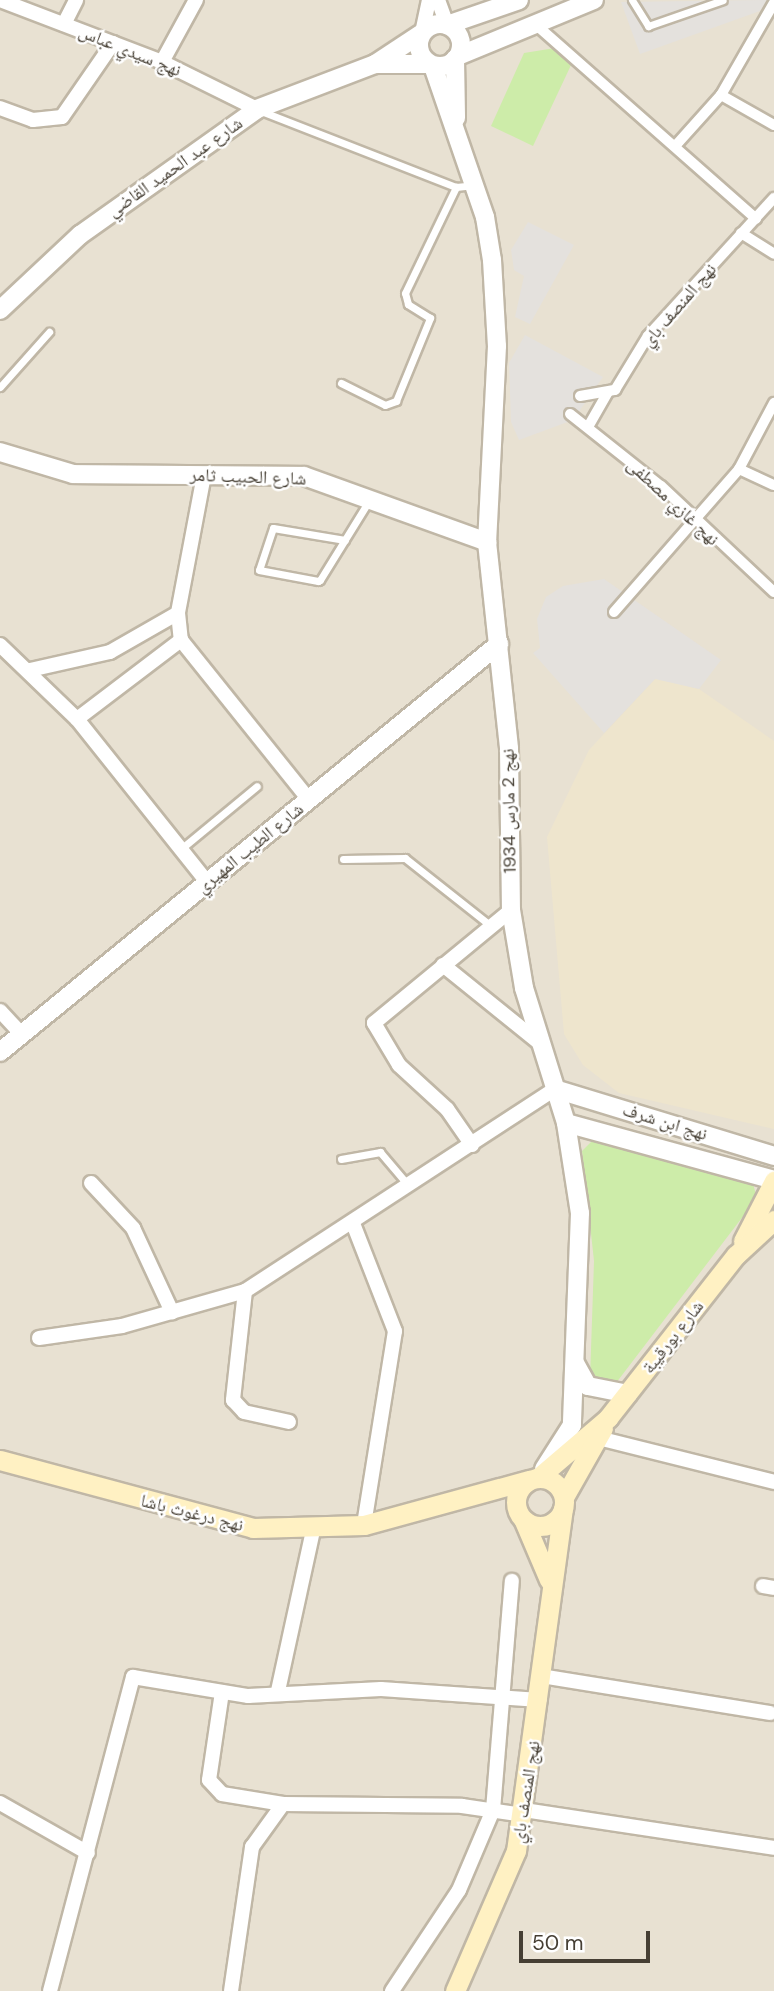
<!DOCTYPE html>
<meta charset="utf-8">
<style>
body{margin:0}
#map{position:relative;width:774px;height:1991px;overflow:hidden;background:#f4efe4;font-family:"DM Sans","Noto Naskh Arabic",sans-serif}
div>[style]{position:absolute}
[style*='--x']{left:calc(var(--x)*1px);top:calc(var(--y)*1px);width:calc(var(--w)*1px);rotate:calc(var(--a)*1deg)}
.residential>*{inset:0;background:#e8e1d2}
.education>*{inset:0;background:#eee5cd}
.green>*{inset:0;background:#cdeca9}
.parking>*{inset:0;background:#e4e1dd}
.roads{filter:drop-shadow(2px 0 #c0b7a6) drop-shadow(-2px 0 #c0b7a6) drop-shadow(0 2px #c0b7a6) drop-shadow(0 -2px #c0b7a6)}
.service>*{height:7px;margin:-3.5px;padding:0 3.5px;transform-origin:3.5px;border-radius:3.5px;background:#fff}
.pedestrian>*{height:10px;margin:-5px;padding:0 5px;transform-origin:5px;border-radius:5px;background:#fff}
.minor>*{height:14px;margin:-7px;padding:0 7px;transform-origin:7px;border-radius:7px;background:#fff}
.tertiary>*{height:18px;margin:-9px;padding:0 9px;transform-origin:9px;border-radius:9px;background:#fff}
.tertiary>.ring{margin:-9px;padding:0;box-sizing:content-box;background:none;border:18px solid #fff;border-radius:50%}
.secondary>*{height:19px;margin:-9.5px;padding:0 9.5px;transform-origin:9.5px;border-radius:9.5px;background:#fff1c3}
.secondary>.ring{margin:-9.5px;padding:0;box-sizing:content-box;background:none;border:19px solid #fff1c3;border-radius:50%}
span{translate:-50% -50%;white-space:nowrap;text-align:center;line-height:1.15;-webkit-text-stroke:5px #fff;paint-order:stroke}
.street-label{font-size:18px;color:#463f34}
.scale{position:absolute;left:519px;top:1931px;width:131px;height:32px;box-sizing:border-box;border:4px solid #463f34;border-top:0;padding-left:9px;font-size:21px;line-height:24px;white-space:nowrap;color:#463f34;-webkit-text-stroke:5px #fff;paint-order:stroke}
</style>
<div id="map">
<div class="residential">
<i style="clip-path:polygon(0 0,774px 0,774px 1991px,0 1991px)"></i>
</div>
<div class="education">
<i style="clip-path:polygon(656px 678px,699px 689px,774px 741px,774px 1129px,619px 1093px,583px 1065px,564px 1034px,547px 837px,589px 750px)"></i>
</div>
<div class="green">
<i style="clip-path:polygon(555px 48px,572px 63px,533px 146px,491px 126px,524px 53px)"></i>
<i style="clip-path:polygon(592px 1141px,753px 1184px,757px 1198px,613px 1387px,590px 1379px,594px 1261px,582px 1151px)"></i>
</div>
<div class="parking">
<i style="clip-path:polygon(767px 0,760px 11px,640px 54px,621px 2px)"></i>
<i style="clip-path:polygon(528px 222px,574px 245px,530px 324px,515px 317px,524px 276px,514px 270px,511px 250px)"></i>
<i style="clip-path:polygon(525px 335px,603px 377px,573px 420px,519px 440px,511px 422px,509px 363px)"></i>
<i style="clip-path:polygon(604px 579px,721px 660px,699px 689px,655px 679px,604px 733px,533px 653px,540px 648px,537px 619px,546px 597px,563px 586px)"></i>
</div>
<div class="roads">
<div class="service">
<i style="--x:632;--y:0;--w:31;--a:58"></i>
<i style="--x:648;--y:26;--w:79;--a:-19.1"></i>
<i style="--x:261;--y:111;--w:209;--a:21.3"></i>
<i style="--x:341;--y:383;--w:49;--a:26.6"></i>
<i style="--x:385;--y:405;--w:12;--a:-20"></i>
<i style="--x:396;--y:401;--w:90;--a:-67.7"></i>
<i style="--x:430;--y:318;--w:26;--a:-148"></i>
<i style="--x:408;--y:304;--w:11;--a:-105"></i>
<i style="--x:405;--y:293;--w:118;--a:-64.3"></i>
<i style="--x:456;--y:187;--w:18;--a:-6"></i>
<i style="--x:0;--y:387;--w:74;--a:-48.3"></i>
<i style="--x:345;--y:540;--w:73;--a:-170.5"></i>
<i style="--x:273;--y:528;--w:44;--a:108.4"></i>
<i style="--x:259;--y:570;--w:60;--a:10.6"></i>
<i style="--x:318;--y:581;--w:2;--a:-27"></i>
<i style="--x:320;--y:580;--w:95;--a:-58.3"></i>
<i style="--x:182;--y:848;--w:97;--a:-39.6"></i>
<i style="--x:343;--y:859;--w:62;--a:-0.9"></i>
<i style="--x:405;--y:858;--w:110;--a:38.3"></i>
<i style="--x:341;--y:1159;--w:40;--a:-10"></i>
<i style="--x:380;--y:1152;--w:43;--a:49.7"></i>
</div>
<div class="pedestrian">
<i style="--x:534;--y:23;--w:296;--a:41.4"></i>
<i style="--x:721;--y:95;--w:61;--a:29.5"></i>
<i style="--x:677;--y:144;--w:66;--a:-48.1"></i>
<i style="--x:721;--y:95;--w:106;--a:-60.1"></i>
<i style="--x:741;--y:233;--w:39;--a:32"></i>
<i style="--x:580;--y:396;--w:36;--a:-10"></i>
<i style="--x:615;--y:390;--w:63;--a:-58.6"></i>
<i style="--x:648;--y:336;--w:187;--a:-47.6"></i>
<i style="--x:570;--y:414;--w:116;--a:38.4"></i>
<i style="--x:661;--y:486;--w:155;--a:43.2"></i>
<i style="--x:588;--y:427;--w:40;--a:-60.3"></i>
<i style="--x:739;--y:469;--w:38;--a:25"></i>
<i style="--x:614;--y:612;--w:190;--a:-48.8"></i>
<i style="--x:739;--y:469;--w:75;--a:-62.1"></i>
</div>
<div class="minor">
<i style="--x:0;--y:0;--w:173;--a:20.9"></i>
<i style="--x:162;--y:62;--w:106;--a:26.3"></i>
<i style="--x:438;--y:0;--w:27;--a:70"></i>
<i style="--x:64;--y:24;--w:27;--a:-63"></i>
<i style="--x:422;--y:33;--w:34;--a:-78"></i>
<i style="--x:162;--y:62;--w:71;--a:-61.3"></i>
<i style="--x:0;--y:108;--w:35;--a:20"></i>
<i style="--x:33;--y:120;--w:29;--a:-6"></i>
<i style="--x:62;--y:117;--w:90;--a:-55.4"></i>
<i style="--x:204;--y:475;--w:140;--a:100.7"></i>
<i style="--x:178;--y:613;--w:27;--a:84"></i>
<i style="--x:181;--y:640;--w:205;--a:51.3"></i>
<i style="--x:0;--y:645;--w:107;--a:43.9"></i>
<i style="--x:77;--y:719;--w:208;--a:51.4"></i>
<i style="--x:30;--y:670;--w:82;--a:-12.7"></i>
<i style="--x:110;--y:652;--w:78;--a:-29.8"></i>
<i style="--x:77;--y:719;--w:131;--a:-37.2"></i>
<i style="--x:443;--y:965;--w:127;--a:38.9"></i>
<i style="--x:0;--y:1011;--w:33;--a:47"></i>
<i style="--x:472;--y:1145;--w:44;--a:-124.8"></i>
<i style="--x:447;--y:1109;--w:65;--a:-137.5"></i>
<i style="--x:399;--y:1065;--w:49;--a:-120.8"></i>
<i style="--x:374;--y:1023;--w:178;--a:-39.5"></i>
<i style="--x:91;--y:1183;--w:62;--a:47"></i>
<i style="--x:133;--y:1228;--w:93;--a:65.1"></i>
<i style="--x:354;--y:1226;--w:113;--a:68.7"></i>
<i style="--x:395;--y:1331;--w:196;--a:99.1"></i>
<i style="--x:245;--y:1291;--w:110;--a:96.3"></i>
<i style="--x:233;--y:1400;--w:16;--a:47"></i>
<i style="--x:244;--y:1412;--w:46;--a:12.5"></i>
<i style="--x:39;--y:1338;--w:84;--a:-8.2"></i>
<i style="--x:122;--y:1326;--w:128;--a:-15.9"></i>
<i style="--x:245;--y:1291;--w:370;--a:-33.1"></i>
<i style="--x:590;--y:1436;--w:190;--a:14"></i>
<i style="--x:763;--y:1586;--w:11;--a:10"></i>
<i style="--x:541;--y:1676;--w:232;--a:9.2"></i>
<i style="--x:278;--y:1691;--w:165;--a:-77.7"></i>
<i style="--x:222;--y:1692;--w:89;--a:98.4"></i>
<i style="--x:209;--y:1780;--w:19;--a:47"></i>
<i style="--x:222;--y:1794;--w:62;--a:9.3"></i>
<i style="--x:283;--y:1804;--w:179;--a:0.6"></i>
<i style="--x:462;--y:1806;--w:63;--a:8.3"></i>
<i style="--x:0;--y:1803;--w:101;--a:29.6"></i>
<i style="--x:524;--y:1810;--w:253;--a:8.6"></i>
<i style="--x:50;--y:1991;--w:325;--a:-75.2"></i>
<i style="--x:133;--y:1677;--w:117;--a:9.4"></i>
<i style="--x:248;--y:1696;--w:133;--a:-3"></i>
<i style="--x:381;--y:1689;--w:159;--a:4"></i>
<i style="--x:231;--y:1991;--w:146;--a:-81.7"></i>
<i style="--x:252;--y:1847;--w:53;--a:-54.2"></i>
<i style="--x:392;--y:1991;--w:121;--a:-56.4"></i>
<i style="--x:459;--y:1890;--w:87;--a:-67"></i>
<i style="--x:493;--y:1810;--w:230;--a:-85.3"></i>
</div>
<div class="tertiary">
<i class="ring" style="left:419px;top:24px;width:24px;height:24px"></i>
<i style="--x:447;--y:25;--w:76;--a:-19.1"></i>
<i style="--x:458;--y:56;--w:147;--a:-22.4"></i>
<i style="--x:455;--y:59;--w:59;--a:89"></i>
<i style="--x:375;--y:64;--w:55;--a:0"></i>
<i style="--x:433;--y:66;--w:160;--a:71"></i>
<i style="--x:485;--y:217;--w:44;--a:80.8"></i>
<i style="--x:492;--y:260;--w:86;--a:86.7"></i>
<i style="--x:497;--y:346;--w:196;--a:92.9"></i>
<i style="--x:487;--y:542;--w:208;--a:83.9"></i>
<i style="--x:509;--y:749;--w:161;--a:89.3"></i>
<i style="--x:511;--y:910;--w:79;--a:80.5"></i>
<i style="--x:524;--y:988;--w:141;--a:72.7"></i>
<i style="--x:566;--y:1123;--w:91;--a:81.2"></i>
<i style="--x:580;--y:1213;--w:212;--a:92.2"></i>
<i style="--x:572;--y:1425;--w:52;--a:122.5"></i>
<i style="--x:0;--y:310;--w:110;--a:-43.2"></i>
<i style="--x:80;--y:235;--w:217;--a:-35.4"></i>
<i style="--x:257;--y:109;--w:126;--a:-20.9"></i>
<i style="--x:375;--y:64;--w:56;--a:-33.4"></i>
<i style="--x:0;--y:452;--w:76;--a:16.8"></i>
<i style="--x:73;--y:474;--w:231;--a:0.5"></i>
<i style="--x:304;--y:476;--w:195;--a:19.8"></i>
<i style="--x:0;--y:1052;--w:645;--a:-39.27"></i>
<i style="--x:555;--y:1089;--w:229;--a:17"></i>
<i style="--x:566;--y:1123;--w:216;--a:15.3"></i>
<i style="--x:575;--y:1363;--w:26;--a:61"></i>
<i style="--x:588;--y:1386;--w:41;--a:11.3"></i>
</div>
<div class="secondary">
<i style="--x:743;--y:1241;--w:68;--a:-62.7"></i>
<i style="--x:0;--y:1460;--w:262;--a:15"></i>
<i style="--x:253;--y:1528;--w:111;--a:-1.5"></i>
<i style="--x:364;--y:1525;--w:171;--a:-15.3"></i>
<i style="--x:539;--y:1477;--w:91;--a:-40.5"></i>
<i style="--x:608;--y:1418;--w:207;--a:-51.9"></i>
<i style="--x:736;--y:1255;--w:52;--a:-42.6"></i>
<i class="ring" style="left:516px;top:1478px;width:29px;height:29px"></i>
<i style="--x:564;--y:1497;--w:79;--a:-60.5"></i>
<i style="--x:524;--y:1521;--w:64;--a:67"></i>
<i style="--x:455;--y:1991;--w:153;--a:-66.5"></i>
<i style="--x:516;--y:1851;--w:344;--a:-82.2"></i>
</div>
</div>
<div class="street-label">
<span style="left:130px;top:51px;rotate:22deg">نهج سيدي عباس</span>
<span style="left:175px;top:167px;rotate:-35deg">شارع عبد الحميد القاضي</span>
<span style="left:679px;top:305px;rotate:-49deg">نهج المنصف باي</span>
<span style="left:248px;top:477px;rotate:2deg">شارع الحبيب ثامر</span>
<span style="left:673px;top:502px;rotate:43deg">نهج غازي مصطفى</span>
<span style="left:509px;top:811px;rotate:-91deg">نهج 2 مارس 1934</span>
<span style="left:250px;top:848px;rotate:-39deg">شارع الطيب المهيري</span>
<span style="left:665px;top:1122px;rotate:17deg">نهج ابن شرف</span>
<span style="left:673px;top:1337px;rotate:-52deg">شارع بورقيبة</span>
<span style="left:192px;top:1513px;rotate:14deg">نهج درغوث باشا</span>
<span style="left:526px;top:1792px;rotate:-81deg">نهج المنصف باي</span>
</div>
<div class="scale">50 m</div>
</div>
